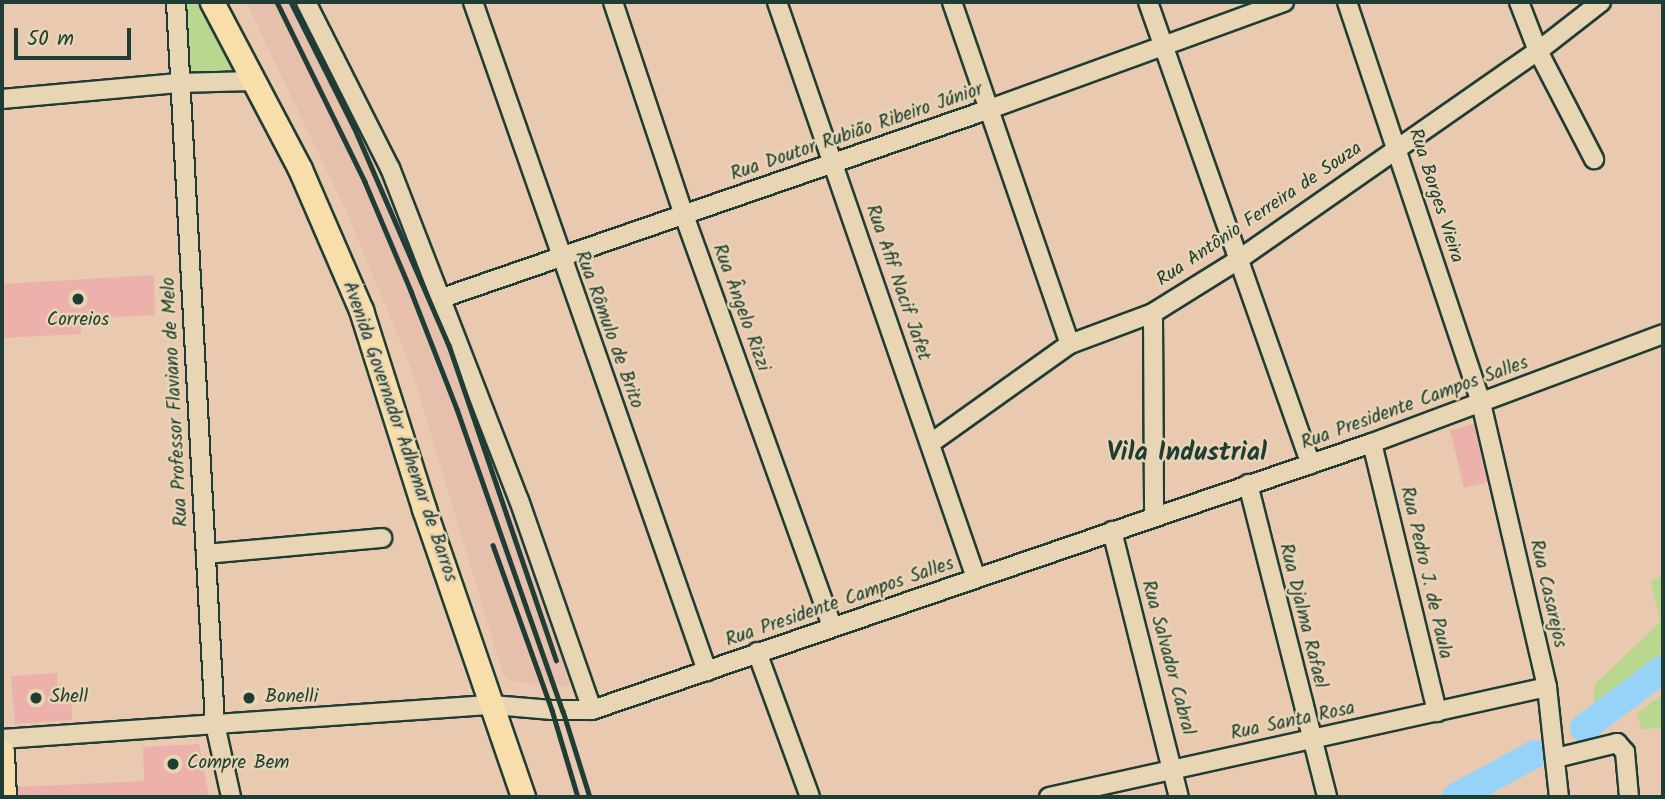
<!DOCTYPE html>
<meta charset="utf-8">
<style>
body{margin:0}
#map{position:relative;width:1665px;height:799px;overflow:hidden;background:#e9cab1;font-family:Kalam,sans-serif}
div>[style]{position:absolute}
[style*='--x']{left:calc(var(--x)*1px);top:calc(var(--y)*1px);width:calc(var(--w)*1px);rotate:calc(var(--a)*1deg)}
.built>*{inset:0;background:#e6bfad}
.green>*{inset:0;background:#b9d78f}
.river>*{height:28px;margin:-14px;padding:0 14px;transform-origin:14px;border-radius:14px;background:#97d3f8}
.building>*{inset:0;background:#ecb1ab}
.roads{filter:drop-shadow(2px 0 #1f3d34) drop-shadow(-2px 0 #1f3d34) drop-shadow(0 2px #1f3d34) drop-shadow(0 -2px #1f3d34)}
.minor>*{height:18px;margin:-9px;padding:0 9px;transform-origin:9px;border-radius:9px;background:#e8d5b3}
.major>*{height:23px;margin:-11.5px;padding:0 11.5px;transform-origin:11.5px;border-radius:11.5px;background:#f8deab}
.rail>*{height:4.5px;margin:-2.25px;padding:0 2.25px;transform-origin:2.25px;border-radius:2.25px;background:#1f3d34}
.dots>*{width:19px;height:19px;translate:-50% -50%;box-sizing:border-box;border:4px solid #e8d5b3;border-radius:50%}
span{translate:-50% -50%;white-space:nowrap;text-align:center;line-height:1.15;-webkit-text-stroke:5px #e8d5b3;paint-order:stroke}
.street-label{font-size:19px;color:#1f3d34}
.poi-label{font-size:19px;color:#1f3d34}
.left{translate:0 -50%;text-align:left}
.district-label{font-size:26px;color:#1f3d34;font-weight:700}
.frame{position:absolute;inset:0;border:4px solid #1f3d34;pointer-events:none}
.scale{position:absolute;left:14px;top:28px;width:117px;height:32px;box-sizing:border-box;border:4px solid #1f3d34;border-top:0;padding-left:9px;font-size:21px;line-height:24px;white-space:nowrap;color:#1f3d34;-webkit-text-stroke:5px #e8d5b3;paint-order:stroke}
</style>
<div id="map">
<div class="built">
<i style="clip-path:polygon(246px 2px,297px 2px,352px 108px,388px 187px,477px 406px,571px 672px,568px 687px,511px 681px,503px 674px,411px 368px,347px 213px)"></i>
</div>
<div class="green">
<i style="clip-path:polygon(183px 2px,201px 2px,239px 72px,182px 75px)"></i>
<i style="clip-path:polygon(1663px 575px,1663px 652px,1594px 704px,1594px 685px,1660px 622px,1651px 582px)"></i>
<i style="clip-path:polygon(1663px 694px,1663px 728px,1641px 729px,1637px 713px)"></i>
</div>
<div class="river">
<i style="--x:1584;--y:728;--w:99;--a:-36.8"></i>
<i style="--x:1456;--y:797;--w:90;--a:-28.6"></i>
</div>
<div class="building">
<i style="clip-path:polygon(154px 275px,155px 315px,82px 319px,81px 334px,2px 338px,2px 284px)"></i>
<i style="clip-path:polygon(1474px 424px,1488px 482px,1464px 488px,1450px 430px)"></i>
<i style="clip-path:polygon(57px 673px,59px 699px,72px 697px,72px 720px,15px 724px,11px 676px)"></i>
<i style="clip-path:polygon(199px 744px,209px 797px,18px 797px,18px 787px,144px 781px,143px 747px)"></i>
</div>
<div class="roads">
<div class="minor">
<i style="--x:176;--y:2;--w:723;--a:86.91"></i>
<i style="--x:215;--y:724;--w:75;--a:77.6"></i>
<i style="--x:306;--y:2;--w:186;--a:63.2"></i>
<i style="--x:390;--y:168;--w:356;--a:68.8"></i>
<i style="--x:519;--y:500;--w:222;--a:70.8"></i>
<i style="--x:473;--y:2;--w:709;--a:70.72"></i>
<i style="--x:613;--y:2;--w:225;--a:71.6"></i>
<i style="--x:684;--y:215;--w:438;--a:70.2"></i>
<i style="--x:777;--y:2;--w:609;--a:70.94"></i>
<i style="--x:952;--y:2;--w:362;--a:71"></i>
<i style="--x:1148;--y:2;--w:490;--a:70.6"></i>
<i style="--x:1347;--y:2;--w:423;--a:71.5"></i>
<i style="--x:1481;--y:403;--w:292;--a:76.9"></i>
<i style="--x:1547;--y:687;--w:111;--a:83.8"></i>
<i style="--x:1519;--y:2;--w:53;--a:68.8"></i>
<i style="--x:1538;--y:51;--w:122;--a:62.6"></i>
<i style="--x:2;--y:99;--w:177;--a:-5.2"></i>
<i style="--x:178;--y:83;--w:76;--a:-1.5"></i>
<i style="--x:442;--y:298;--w:580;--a:-19.03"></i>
<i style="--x:990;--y:109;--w:313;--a:-20"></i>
<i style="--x:1153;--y:313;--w:204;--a:89.7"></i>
<i style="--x:931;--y:443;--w:171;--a:-35.5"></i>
<i style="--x:1070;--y:344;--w:89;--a:-20.5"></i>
<i style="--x:1153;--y:313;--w:100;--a:-31.9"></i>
<i style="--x:1238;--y:260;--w:366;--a:-34.9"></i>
<i style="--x:1538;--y:51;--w:80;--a:-37.9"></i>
<i style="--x:1372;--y:443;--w:277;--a:76.4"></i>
<i style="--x:1248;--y:484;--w:323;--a:75.8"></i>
<i style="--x:1112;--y:531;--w:274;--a:75.9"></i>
<i style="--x:206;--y:554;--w:177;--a:-5.2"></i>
<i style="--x:757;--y:652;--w:154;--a:69.9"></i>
<i style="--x:2;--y:739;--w:491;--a:-4"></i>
<i style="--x:492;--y:705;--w:60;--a:4.8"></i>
<i style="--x:552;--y:710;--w:40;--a:0"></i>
<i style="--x:592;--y:710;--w:824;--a:-18.9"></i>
<i style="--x:1372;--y:443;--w:311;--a:-20.5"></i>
<i style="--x:1556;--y:758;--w:63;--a:-13.8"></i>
<i style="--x:1617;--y:743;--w:12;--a:48"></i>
<i style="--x:1625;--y:752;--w:45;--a:84.9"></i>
<i style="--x:1049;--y:797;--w:510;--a:-12.46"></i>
</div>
<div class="major">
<i style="--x:212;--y:2;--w:189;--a:62.2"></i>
<i style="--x:300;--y:169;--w:154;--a:66.6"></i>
<i style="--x:361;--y:310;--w:209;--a:72.4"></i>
<i style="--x:424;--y:509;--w:305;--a:71"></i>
<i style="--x:2;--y:752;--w:45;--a:87.5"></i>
</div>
</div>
<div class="rail">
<i style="--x:277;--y:2;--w:200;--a:63.9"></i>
<i style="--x:365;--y:182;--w:118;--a:67.1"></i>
<i style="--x:411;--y:291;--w:127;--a:68.7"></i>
<i style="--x:457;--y:409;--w:320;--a:70.7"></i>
<i style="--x:563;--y:711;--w:90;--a:72.6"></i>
<i style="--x:291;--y:2;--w:140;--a:63.3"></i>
<i style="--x:354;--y:127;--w:238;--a:66.5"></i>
<i style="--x:449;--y:345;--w:333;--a:71.2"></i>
<i style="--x:493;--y:545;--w:175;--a:70.3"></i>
<i style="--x:552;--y:710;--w:91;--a:73.4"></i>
</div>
<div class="dots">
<i style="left:78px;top:299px;background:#1f3d34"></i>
<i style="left:36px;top:698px;background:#1f3d34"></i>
<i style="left:249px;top:698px;background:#1f3d34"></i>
<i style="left:173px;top:764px;background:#1f3d34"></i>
</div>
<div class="street-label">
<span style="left:857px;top:133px;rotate:-19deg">Rua Doutor Rubião Ribeiro Júnior</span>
<span style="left:1435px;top:196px;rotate:72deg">Rua Borges Vieira</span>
<span style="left:1260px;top:215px;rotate:-34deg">Rua Antônio Ferreira de Souza</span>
<span style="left:897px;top:283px;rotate:71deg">Rua Afif Nacif Jafet</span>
<span style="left:740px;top:308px;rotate:70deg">Rua Ângelo Rizzi</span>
<span style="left:608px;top:330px;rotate:70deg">Rua Rômulo de Brito</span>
<span style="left:176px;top:402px;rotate:-93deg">Rua Professor Flaviano de Melo</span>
<span style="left:1415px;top:404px;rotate:-20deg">Rua Presidente Campos Salles</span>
<span style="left:399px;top:432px;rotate:71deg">Avenida Governador Adhemar de Barros</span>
<span style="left:1425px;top:573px;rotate:77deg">Rua Pedro J. de Paula</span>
<span style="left:1547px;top:594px;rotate:77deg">Rua Casarejos</span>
<span style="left:840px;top:603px;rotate:-19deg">Rua Presidente Campos Salles</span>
<span style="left:1302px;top:616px;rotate:76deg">Rua Djalma Rafael</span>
<span style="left:1167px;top:658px;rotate:75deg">Rua Salvador Cabral</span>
<span style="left:1293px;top:722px;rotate:-12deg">Rua Santa Rosa</span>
</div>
<div class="poi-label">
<span style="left:78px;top:321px">Correios</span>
<span class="left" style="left:50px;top:698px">Shell</span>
<span class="left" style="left:265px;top:698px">Bonelli</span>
<span class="left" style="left:187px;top:764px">Compre Bem</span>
</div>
<div class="district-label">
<span style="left:1187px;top:454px">Vila Industrial</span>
</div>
<div class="frame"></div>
<div class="scale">50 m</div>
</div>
